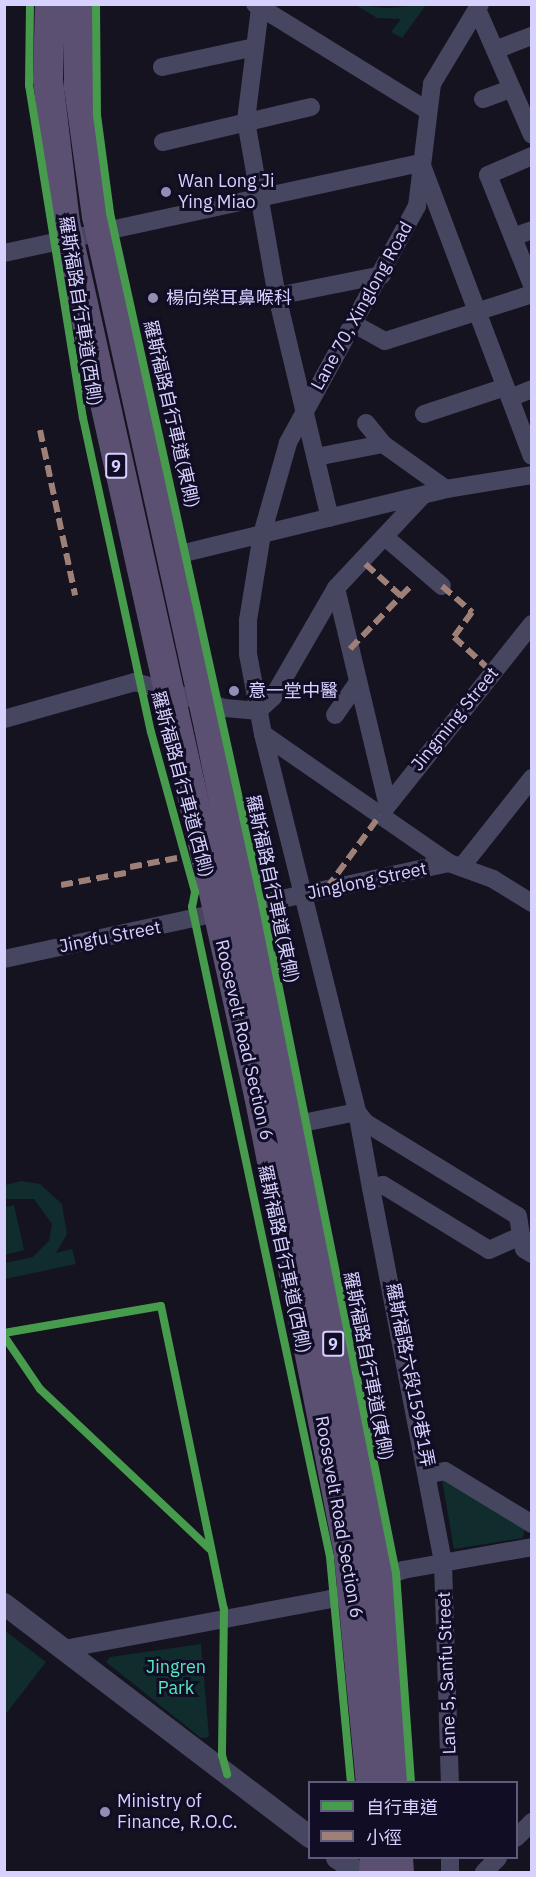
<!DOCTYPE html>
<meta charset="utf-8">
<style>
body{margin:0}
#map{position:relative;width:536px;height:1877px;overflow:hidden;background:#14131f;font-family:"IBM Plex Sans","Noto Sans TC",sans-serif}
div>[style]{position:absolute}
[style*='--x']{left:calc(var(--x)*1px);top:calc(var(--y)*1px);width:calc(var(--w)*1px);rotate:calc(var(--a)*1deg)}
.green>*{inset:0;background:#102c2d}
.minor>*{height:18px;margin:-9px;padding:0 9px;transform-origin:9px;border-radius:9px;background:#474661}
.tertiary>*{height:22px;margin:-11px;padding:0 11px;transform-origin:11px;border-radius:11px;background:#474661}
.primary>*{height:30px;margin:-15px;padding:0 15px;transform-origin:15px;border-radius:15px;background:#5c5072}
.quiet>*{height:6px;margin-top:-3px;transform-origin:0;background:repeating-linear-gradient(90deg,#9e8076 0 12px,transparent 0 18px)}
.cycleway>*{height:8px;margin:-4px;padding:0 4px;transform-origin:4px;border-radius:4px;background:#469c4c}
.dots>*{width:16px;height:16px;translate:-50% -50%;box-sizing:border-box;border:3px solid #110d25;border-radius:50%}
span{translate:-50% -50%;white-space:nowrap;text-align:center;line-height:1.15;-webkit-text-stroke:6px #110d25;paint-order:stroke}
.shield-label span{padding:2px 4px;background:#110d25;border:2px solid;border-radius:4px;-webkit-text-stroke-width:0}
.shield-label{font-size:16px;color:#d6d1ff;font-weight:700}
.poi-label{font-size:18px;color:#d6d1ff}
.left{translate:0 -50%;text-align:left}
.street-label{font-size:18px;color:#d6d1ff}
.park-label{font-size:18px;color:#54e8c3}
.frame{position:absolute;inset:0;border:6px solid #d6d1ff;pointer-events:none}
.legend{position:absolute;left:308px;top:1781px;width:210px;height:78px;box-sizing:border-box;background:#110d25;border:2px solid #605b7c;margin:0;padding:8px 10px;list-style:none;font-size:18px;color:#d6d1ff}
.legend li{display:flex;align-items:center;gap:12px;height:30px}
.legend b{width:30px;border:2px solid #605b7c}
</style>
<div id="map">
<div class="green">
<i style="clip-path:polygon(356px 5px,387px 8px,426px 5px,402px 38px,391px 32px,401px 19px,377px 18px)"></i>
<i style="clip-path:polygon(21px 1181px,40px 1184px,62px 1204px,67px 1234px,56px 1253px,72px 1249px,76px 1264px,5px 1279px,5px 1263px,33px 1257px,49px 1241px,52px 1224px,34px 1199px,5px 1199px,5px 1185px)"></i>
<i style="clip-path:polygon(14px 1205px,24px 1250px,5px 1255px,5px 1207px)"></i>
<i style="clip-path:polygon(442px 1480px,525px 1528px,523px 1538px,454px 1549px)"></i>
<i style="clip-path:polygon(4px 1630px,46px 1662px,5px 1715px,4px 1715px)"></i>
<i style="clip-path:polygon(201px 1644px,209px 1737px,201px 1738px,106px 1662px,110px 1657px)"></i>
</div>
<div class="minor">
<i style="--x:255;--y:4;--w:203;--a:31.7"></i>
<i style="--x:480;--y:4;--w:93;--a:121"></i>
<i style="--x:432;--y:84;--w:123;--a:97"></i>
<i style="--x:417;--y:206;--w:270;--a:118.6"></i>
<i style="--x:288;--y:443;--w:95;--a:105.9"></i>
<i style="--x:262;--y:534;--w:87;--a:99.2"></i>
<i style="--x:248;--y:620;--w:34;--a:90"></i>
<i style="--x:248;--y:654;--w:81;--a:79.4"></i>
<i style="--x:263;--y:734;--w:390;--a:76"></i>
<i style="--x:357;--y:1112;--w:14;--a:51"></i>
<i style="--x:366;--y:1123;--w:178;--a:31.5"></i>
<i style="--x:518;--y:1216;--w:20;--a:81"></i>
<i style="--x:260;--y:8;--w:114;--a:97.1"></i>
<i style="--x:246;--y:121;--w:178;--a:80"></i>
<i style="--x:277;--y:296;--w:228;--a:76.6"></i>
<i style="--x:477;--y:9;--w:137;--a:66.4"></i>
<i style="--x:495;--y:50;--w:40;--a:-21"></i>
<i style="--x:162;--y:67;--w:91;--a:-12.1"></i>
<i style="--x:483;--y:99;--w:30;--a:-20"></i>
<i style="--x:163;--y:142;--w:152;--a:-13.3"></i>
<i style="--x:532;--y:156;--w:48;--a:156.6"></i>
<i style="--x:488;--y:175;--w:118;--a:68.2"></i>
<i style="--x:513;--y:237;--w:20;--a:-20"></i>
<i style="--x:4;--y:253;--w:427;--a:-12.2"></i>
<i style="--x:421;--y:163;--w:313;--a:69.3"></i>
<i style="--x:277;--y:296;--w:107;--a:-11.3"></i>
<i style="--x:354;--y:324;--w:35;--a:29"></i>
<i style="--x:385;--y:341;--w:154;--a:-17.7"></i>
<i style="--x:510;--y:398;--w:24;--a:-22"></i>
<i style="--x:424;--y:414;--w:85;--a:-18.4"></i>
<i style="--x:366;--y:423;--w:27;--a:51"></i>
<i style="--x:316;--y:457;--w:68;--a:-11"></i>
<i style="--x:383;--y:444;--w:77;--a:35.5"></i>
<i style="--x:385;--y:537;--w:75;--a:40.7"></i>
<i style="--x:172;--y:556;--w:282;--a:-13.7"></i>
<i style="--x:446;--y:489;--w:87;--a:-9.2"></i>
<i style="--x:336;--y:588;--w:220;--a:76.6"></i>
<i style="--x:335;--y:715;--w:39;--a:-55"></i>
<i style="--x:4;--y:719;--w:136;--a:-15.8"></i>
<i style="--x:135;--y:682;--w:94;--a:16.1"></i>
<i style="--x:225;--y:708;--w:33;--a:5"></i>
<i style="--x:258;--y:711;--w:21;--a:-43"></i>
<i style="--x:273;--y:697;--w:126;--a:-60"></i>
<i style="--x:336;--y:588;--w:127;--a:-46.9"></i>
<i style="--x:263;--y:734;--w:226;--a:34.7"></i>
<i style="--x:380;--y:815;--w:244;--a:-51.5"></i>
<i style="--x:463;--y:865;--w:111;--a:-51.6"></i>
<i style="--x:4;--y:959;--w:455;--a:-12.2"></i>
<i style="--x:449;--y:863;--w:47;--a:20"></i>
<i style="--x:493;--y:879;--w:46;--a:31.6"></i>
<i style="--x:288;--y:1126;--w:70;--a:-11.5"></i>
<i style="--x:357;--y:1112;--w:77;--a:79.6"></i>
<i style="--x:371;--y:1188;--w:12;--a:-14"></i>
<i style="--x:383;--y:1185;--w:124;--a:31.5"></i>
<i style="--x:489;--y:1250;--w:35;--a:-24"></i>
<i style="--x:521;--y:1236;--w:13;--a:77"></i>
<i style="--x:524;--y:1249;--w:9;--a:32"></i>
<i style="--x:371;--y:1188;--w:382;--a:79.1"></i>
<i style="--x:443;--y:1563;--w:219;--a:88.2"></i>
<i style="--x:430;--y:1474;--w:15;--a:-11"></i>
<i style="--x:445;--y:1471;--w:102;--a:31.3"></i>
<i style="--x:64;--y:1649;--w:271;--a:-10.6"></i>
<i style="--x:330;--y:1599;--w:79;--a:-21.7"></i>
<i style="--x:403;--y:1570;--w:131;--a:-10.1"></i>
<i style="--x:516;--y:1838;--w:23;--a:-45"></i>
<i style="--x:450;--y:1872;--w:14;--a:-90"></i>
<i style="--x:484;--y:1872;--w:20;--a:-45"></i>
</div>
<div class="tertiary">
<i style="--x:4;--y:1604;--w:385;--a:37.3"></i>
<i style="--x:337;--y:1858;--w:25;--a:34"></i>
</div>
<div class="primary">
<i style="--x:50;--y:4;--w:76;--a:91.5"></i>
<i style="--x:48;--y:80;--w:144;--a:83.2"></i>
<i style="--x:65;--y:223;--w:893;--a:77.46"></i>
<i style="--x:259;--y:1095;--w:469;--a:78.9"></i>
<i style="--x:349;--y:1555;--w:228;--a:84.5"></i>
<i style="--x:79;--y:4;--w:83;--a:90"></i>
<i style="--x:79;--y:87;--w:130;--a:82.1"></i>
<i style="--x:97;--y:216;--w:523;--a:77.64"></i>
<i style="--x:209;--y:727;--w:842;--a:78.56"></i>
<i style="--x:376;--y:1552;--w:231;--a:85"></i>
<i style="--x:398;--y:1858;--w:14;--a:86"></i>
<i style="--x:374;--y:1872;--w:14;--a:-86"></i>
</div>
<div class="quiet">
<i style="--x:40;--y:430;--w:169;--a:78"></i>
<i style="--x:442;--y:586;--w:40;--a:41"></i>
<i style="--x:472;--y:612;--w:31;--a:126"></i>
<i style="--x:454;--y:637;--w:53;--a:42.7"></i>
<i style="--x:401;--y:596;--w:16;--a:-45"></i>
<i style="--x:350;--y:649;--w:74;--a:-46.1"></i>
<i style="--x:401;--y:596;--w:52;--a:-138.1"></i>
<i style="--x:130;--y:867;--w:48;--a:-10.8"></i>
<i style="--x:61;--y:885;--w:71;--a:-10.5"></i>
<i style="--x:327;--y:888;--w:90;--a:-54"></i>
</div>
<div class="cycleway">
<i style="--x:30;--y:4;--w:81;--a:90.7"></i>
<i style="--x:29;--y:85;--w:337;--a:80.8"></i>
<i style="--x:83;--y:418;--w:321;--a:77.8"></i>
<i style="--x:151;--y:732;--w:166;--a:74.6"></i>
<i style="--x:195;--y:892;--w:15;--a:101"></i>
<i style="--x:192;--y:907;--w:664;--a:78.01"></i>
<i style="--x:330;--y:1557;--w:226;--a:84.7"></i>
<i style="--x:96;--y:4;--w:111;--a:89.5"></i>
<i style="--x:97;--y:115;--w:99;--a:82.4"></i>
<i style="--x:110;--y:213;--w:707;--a:77.58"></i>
<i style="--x:262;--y:903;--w:683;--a:78.69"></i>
<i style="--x:396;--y:1573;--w:210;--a:85.9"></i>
<i style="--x:4;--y:1333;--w:159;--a:-9.8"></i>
<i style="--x:161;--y:1306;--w:309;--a:78.3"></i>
<i style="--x:224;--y:1609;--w:146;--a:90.8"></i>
<i style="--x:222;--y:1755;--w:20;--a:75"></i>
<i style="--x:4;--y:1336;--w:64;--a:55.8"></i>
<i style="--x:40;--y:1389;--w:233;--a:43.3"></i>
</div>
<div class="dots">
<i style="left:166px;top:192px;background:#928eb1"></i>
<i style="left:153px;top:298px;background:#928eb1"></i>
<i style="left:234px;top:691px;background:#928eb1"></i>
<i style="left:105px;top:1812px;background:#928eb1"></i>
</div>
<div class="shield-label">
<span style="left:116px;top:466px">9</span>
<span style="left:333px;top:1344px">9</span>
</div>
<div class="poi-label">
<span class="left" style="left:178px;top:192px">Wan Long Ji<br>Ying Miao</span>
<span class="left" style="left:166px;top:298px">楊向榮耳鼻喉科</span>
<span class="left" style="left:248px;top:691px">意一堂中醫</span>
<span class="left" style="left:117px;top:1812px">Ministry of<br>Finance, R.O.C.</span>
</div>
<div class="street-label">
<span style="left:362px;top:306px;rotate:-61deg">Lane 70, Xinglong Road</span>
<span style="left:80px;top:311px;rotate:81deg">羅斯福路自行車道(西側)</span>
<span style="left:171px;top:414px;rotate:77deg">羅斯福路自行車道(東側)</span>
<span style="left:455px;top:719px;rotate:-51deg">Jingming Street</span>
<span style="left:182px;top:784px;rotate:75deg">羅斯福路自行車道(西側)</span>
<span style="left:367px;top:881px;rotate:-12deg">Jinglong Street</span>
<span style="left:272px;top:889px;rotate:78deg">羅斯福路自行車道(東側)</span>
<span style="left:110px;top:937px;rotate:-11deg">Jingfu Street</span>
<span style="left:244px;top:1040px;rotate:77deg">Roosevelt Road Section 6</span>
<span style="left:284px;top:1259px;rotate:78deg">羅斯福路自行車道(西側)</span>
<span style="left:368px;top:1366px;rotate:79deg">羅斯福路自行車道(東側)</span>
<span style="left:410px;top:1375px;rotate:79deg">羅斯福路六段159巷1弄</span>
<span style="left:339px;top:1517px;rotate:80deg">Roosevelt Road Section 6</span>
<span style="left:447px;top:1673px;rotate:-92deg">Lane 5, Sanfu Street</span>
</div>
<div class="park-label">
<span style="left:176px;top:1678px">Jingren<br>Park</span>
</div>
<div class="frame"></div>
<ul class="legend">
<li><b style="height:8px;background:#469c4c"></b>自行車道</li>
<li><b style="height:8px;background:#9e8076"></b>小徑</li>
</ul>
</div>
